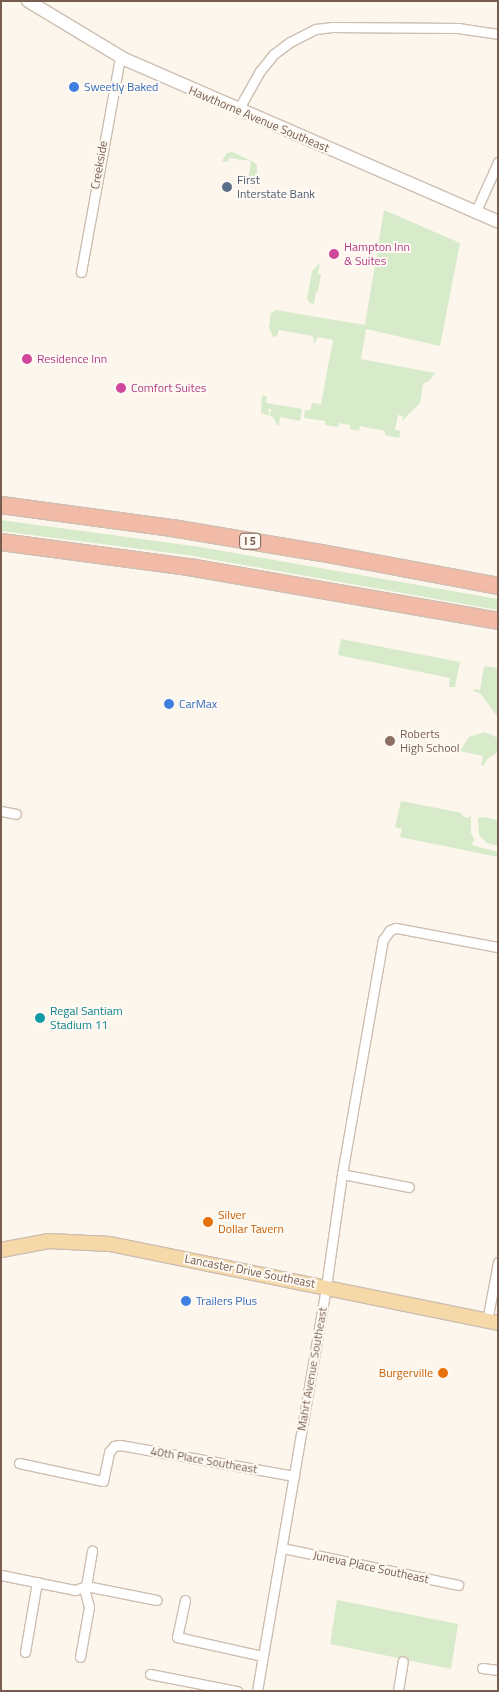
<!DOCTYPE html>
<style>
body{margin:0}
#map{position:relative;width:499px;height:1692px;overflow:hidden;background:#fcf6ec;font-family:"Titillium Web",sans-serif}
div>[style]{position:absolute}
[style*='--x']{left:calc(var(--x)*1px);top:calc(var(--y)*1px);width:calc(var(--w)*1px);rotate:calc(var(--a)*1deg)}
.green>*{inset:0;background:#d7eaca}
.roads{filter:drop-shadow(1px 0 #cebeb1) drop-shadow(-1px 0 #cebeb1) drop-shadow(0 1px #cebeb1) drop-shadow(0 -1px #cebeb1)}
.minor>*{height:9px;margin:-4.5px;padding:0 4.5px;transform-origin:4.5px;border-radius:4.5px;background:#fff}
.secondary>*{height:12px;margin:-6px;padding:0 6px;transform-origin:6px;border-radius:6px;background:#fff}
.primary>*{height:14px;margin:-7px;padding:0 7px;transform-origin:7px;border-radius:7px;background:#f6d9a9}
.motorway>*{height:16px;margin:-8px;padding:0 8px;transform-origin:8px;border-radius:8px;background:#f2bba7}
.dots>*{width:14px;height:14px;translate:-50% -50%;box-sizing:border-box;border:2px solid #fefaf3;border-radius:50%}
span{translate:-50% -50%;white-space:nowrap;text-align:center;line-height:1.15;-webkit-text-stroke:4px #fefaf3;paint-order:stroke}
.shield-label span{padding:1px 4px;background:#fefaf3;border:1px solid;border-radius:4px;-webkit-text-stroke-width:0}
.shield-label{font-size:11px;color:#775d4f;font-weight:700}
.shop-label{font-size:12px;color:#366cbe}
.left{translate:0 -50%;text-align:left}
.street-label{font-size:12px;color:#775d4f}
.service-label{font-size:12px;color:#4e5e75}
.hotel-label{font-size:12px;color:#b23c85}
.education-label{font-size:12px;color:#785e54}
.culture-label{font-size:12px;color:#0d838f}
.food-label{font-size:12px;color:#c56008}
.right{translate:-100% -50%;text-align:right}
.frame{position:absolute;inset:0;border:2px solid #775d4f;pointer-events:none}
</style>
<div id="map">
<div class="green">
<i style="clip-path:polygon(232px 152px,254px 162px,257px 165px,257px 183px,248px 181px,251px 161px,229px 158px,228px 162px,222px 161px,227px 153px)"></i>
<i style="clip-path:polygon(384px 210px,460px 243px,440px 346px,366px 329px,361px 359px,435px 373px,429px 381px,423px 384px,420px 403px,402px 421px,403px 416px,398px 415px,395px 430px,401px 431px,399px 438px,385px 435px,385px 431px,360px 426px,359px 431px,350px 429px,350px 425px,339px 423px,338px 427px,325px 425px,325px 421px,304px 418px,305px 410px,310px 410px,312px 403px,321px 404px,333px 340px,318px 337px,314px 344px,313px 336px,279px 330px,277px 336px,273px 337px,269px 328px,271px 313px,276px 310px,365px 325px)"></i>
<i style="clip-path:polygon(320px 263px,318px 274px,321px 275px,318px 292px,316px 292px,314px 304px,310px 303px,307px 299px,312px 271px)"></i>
<i style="clip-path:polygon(262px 395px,267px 397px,266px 403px,302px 409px,300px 421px,280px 417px,279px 425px,277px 425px,273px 417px,270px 416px,270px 411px,274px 410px,267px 409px,269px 411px,269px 416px,261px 413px)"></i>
<i style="clip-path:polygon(1px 520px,200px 547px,498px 599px,498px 610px,187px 555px,1px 531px)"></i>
<i style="clip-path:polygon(341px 639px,460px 662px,455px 687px,449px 687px,450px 678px,338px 655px)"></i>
<i style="clip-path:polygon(484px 666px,498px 668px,497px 716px,480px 693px,473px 691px,474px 689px,480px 690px)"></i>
<i style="clip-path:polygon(485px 732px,498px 738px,498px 752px,488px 758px,483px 766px,481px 766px,483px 756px,460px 751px,469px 737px)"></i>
<i style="clip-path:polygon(401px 801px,462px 813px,462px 816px,468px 818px,471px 815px,471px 833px,475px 841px,473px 841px,472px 845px,498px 852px,498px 857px,400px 837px,402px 829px,395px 827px)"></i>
<i style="clip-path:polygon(483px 817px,498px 820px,498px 846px,487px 843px,479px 835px,478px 818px)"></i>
<i style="clip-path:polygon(337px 1600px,458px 1624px,451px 1669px,330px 1644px)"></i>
</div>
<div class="roads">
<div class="minor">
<i style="--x:238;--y:110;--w:45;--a:-60.6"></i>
<i style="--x:260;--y:71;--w:22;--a:-51"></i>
<i style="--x:274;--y:54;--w:20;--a:-37"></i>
<i style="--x:290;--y:42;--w:29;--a:-27"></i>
<i style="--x:316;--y:29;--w:16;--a:-7"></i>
<i style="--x:332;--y:27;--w:126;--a:0.5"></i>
<i style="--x:458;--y:28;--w:40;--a:8.5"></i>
<i style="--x:475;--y:213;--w:56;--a:-65.7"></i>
<i style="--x:81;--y:272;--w:218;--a:-79.7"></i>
<i style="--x:1;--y:811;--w:15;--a:11"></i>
<i style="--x:342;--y:1174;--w:68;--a:11"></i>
<i style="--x:487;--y:1321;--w:60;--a:-79.4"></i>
<i style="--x:19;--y:1463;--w:86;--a:12.1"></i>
<i style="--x:103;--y:1481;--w:30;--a:-78"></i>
<i style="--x:109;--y:1452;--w:8;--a:-50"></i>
<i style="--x:114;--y:1446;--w:6;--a:-9"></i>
<i style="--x:120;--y:1445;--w:177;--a:10.1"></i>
<i style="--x:283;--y:1548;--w:179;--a:11.9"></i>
<i style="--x:1;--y:1575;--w:76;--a:11.5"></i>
<i style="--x:75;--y:1590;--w:12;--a:-20"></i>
<i style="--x:86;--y:1586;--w:72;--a:11.2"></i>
<i style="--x:185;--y:1600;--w:38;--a:102"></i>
<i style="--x:177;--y:1637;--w:88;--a:12.5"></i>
<i style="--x:25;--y:1652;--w:71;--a:-80.3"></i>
<i style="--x:80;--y:1657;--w:51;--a:-79.8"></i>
<i style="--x:89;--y:1607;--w:16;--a:-105"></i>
<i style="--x:85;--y:1592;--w:42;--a:-80.3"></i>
<i style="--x:482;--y:1668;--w:16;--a:7"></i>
<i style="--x:150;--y:1674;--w:89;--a:11.1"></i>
<i style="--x:257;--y:1691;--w:410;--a:-80.3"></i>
<i style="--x:326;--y:1287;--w:114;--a:-81.9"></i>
<i style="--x:342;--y:1174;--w:238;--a:-80.1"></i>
<i style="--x:383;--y:940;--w:12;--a:-55"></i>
<i style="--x:390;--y:930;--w:6;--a:-18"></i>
<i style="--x:396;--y:928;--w:104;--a:10.6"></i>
<i style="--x:398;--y:1691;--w:30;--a:-81"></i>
</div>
<div class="secondary">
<i style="--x:28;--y:1;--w:112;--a:31.1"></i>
<i style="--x:124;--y:59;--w:408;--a:23.5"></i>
</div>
<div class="primary">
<i style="--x:1;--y:1250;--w:48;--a:-10.8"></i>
<i style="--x:48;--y:1241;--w:62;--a:2.8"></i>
<i style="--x:110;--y:1244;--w:396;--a:11.5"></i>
</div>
<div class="motorway">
<i style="--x:1;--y:505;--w:173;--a:7.7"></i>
<i style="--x:172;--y:528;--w:152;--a:9.5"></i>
<i style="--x:322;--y:553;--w:179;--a:10.6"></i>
<i style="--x:1;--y:542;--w:190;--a:7.6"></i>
<i style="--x:189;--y:567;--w:314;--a:9.9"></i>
</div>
</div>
<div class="dots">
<i style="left:74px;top:87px;background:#3f7fe0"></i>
<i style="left:227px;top:187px;background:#5c6f8a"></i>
<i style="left:334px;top:254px;background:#d1479c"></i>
<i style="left:27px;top:359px;background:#d1479c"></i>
<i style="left:121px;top:388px;background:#d1479c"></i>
<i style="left:169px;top:704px;background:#3f7fe0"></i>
<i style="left:390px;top:741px;background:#8d6e63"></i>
<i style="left:40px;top:1018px;background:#0f9aa8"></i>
<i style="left:208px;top:1222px;background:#e8710a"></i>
<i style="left:186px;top:1301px;background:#3f7fe0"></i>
<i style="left:443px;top:1373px;background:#e8710a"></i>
</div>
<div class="shield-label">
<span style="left:250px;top:541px">I 5</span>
</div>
<div class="shop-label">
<span class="left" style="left:84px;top:87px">Sweetly Baked</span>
<span class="left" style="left:179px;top:704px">CarMax</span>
<span class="left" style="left:196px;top:1301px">Trailers Plus</span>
</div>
<div class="street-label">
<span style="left:259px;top:119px;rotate:23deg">Hawthorne Avenue Southeast</span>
<span style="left:99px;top:165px;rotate:-80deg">Creekside</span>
<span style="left:250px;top:1271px;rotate:11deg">Lancaster Drive Southeast</span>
<span style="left:312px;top:1369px;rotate:-80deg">Mahrt Avenue Southeast</span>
<span style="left:204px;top:1460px;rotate:10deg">40th Place Southeast</span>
<span style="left:371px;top:1567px;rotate:12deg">Juneva Place Southeast</span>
</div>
<div class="service-label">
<span class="left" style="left:237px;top:187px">First<br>Interstate Bank</span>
</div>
<div class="hotel-label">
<span class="left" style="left:344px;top:254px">Hampton Inn<br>&amp; Suites</span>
<span class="left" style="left:37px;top:359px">Residence Inn</span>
<span class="left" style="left:131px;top:388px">Comfort Suites</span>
</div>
<div class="education-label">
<span class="left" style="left:400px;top:741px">Roberts<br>High School</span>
</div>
<div class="culture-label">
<span class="left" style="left:50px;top:1018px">Regal Santiam<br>Stadium 11</span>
</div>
<div class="food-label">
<span class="left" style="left:218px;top:1222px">Silver<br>Dollar Tavern</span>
<span class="right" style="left:433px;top:1373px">Burgerville</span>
</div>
<div class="frame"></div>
</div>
